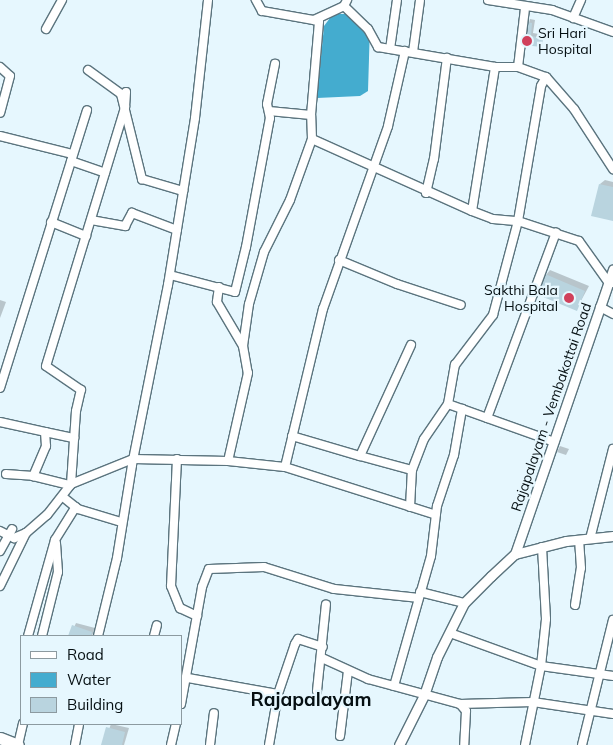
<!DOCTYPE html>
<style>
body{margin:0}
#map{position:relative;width:613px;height:745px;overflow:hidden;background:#e6f7fe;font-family:Mulish,sans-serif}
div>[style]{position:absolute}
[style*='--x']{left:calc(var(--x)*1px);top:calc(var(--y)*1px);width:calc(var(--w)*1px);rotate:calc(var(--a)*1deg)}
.water>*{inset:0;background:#44accf}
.shadow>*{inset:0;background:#0003}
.building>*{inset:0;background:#b9d4df}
.roads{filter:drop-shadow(1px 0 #5b747e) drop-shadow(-1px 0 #5b747e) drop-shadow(0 1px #5b747e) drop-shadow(0 -1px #5b747e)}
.minor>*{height:8px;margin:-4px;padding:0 4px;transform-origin:4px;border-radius:4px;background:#fff}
.major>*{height:9px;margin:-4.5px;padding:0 4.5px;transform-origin:4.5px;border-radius:4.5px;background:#fff}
.highway>*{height:11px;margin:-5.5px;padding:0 5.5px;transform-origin:5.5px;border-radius:5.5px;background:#fff}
.dots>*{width:14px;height:14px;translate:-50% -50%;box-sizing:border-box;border:2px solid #e6f7fe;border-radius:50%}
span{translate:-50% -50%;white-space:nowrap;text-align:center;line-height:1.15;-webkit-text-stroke:4.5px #e6f7fe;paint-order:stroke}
.poi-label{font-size:14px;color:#050f12}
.left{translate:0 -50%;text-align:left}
.right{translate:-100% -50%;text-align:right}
.street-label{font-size:14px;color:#050f12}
.district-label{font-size:19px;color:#050f12;font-weight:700}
.legend{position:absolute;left:20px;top:635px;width:162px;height:90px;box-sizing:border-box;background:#e6f7fe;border:1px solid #8c9aa0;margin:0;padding:6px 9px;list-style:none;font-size:15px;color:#050f12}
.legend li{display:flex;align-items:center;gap:10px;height:25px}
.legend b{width:25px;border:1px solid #8c9aa0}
</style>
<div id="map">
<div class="water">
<i style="clip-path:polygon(333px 14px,349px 14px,370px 25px,368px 91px,360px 96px,317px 98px,324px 26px)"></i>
</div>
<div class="shadow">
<i style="clip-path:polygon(530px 19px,535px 20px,533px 33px,545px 35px,541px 45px,524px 43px)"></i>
<i style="clip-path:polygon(605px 180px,613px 182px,613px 220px,600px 184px)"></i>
<i style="clip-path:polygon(550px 270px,589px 286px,576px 310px,546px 275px)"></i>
<i style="clip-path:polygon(0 300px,6px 302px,0 318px)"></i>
<i style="clip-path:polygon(560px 446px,569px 449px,566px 455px,557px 452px)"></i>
<i style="clip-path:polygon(76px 623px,95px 628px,92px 636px,70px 636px)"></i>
<i style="clip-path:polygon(111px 724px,129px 728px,124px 745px,103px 745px)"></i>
</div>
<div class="building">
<i style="clip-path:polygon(526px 22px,532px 23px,531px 36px,543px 38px,542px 47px,523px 45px)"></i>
<i style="clip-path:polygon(599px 184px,613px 187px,613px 221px,591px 216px)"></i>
<i style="clip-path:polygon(545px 274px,585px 291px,577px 311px,536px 294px)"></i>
<i style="clip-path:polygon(72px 625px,92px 632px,91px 636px,68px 636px)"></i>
<i style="clip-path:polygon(106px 727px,125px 732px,122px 745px,101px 745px)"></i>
</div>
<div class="roads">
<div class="minor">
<i style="--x:488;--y:0;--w:65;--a:8.9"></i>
<i style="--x:552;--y:10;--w:65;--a:19.8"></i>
<i style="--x:344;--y:6;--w:33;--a:44"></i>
<i style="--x:368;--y:29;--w:21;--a:61"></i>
<i style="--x:378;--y:47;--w:119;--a:9.7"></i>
<i style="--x:495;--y:67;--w:23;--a:0"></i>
<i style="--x:518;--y:67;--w:30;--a:20"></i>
<i style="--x:546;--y:77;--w:43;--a:48.8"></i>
<i style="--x:574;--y:109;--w:72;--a:57"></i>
<i style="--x:573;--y:18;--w:20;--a:-66"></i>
<i style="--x:314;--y:20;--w:33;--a:-25"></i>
<i style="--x:344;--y:6;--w:7;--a:-63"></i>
<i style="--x:46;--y:29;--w:33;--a:-61"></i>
<i style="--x:390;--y:49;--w:49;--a:-81.9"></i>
<i style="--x:413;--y:52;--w:52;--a:-82.3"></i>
<i style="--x:0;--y:67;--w:13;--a:42"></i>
<i style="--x:10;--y:76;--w:38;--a:105"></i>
<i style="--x:518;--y:67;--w:59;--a:-83.2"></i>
<i style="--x:88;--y:70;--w:41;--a:36"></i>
<i style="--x:121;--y:94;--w:88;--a:76.1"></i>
<i style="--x:142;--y:179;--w:43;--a:16.3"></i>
<i style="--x:269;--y:111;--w:42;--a:5.4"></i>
<i style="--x:0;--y:136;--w:75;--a:13.9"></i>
<i style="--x:312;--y:139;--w:175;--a:24.2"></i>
<i style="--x:472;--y:211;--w:22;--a:21"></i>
<i style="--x:493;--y:219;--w:25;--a:5"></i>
<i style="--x:518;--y:221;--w:64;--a:18.2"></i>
<i style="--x:579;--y:241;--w:52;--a:54.5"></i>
<i style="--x:609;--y:283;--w:4;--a:0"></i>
<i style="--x:71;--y:161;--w:36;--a:19"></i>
<i style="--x:426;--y:193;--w:35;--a:-77"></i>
<i style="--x:434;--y:159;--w:102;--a:-82.7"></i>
<i style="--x:472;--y:211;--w:146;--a:-80.9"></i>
<i style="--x:91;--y:220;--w:35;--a:10"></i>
<i style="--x:125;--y:226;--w:15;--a:-62"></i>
<i style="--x:132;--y:213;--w:48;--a:20.7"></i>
<i style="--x:51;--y:222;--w:38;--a:22"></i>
<i style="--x:339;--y:260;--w:63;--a:22.5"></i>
<i style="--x:397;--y:284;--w:67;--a:18.2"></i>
<i style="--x:170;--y:275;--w:67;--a:14.7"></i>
<i style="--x:235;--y:292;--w:46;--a:-76.3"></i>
<i style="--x:246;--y:247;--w:131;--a:-79.5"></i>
<i style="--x:270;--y:118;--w:14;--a:-102"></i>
<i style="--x:267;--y:104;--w:41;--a:-78.7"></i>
<i style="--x:219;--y:287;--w:15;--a:98"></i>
<i style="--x:217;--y:302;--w:51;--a:59.4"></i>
<i style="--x:243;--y:346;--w:27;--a:80"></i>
<i style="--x:248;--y:373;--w:90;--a:102.8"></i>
<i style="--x:600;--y:307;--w:15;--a:28"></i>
<i style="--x:411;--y:345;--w:122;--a:114.7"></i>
<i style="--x:360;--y:456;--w:54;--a:15.1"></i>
<i style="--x:243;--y:346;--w:42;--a:-81.9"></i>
<i style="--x:249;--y:304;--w:54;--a:-73.9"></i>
<i style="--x:264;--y:252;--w:58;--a:-63.4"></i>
<i style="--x:290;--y:200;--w:65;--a:-70.2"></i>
<i style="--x:312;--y:139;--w:24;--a:-92"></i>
<i style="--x:311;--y:115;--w:94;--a:-85.1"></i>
<i style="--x:319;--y:21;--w:58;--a:-170"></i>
<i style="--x:262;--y:11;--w:13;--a:-119"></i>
<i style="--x:0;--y:388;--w:291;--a:-72.6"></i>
<i style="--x:448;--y:404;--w:113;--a:19.7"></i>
<i style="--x:487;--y:418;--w:198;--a:-69.6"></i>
<i style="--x:0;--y:422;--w:46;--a:12.5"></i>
<i style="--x:45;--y:432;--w:14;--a:86"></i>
<i style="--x:46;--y:446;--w:33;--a:113"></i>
<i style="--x:33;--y:476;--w:38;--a:14"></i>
<i style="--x:45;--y:432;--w:30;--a:12"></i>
<i style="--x:292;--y:436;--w:71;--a:16.4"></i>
<i style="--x:177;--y:459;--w:127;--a:92.7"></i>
<i style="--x:171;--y:586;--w:24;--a:68"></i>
<i style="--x:180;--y:608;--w:19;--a:25"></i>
<i style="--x:285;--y:467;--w:163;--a:-76.5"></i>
<i style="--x:323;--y:309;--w:194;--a:-70.4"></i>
<i style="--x:388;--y:126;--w:77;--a:-77.2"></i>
<i style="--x:6;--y:474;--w:27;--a:4"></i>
<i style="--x:71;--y:484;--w:73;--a:-86.1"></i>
<i style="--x:76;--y:411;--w:22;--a:-77"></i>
<i style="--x:81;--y:390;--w:42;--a:-145.6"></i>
<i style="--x:46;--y:366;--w:271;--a:-73"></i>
<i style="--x:125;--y:107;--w:15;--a:-86"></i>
<i style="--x:63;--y:497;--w:19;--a:39"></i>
<i style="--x:78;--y:509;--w:45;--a:16.8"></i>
<i style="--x:410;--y:507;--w:37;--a:-87"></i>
<i style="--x:412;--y:470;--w:33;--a:-69"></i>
<i style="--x:424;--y:439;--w:42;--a:-55.6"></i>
<i style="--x:448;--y:404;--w:40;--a:-80"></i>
<i style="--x:455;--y:365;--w:63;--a:-52.8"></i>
<i style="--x:493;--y:315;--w:97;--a:-75.1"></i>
<i style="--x:518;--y:221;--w:137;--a:-80.3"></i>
<i style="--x:541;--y:86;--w:10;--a:-61"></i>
<i style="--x:0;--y:531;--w:16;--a:27"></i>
<i style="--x:14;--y:538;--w:13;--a:-23"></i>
<i style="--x:26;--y:533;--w:28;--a:-41"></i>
<i style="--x:47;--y:515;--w:39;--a:-52"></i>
<i style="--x:71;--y:484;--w:67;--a:-22"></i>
<i style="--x:133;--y:459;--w:95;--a:1.2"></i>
<i style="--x:228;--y:461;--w:57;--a:6"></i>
<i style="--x:285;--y:467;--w:158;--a:17.6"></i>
<i style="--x:590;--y:539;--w:93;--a:-75.7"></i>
<i style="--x:0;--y:551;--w:25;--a:-61"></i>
<i style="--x:0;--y:586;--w:59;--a:-63.9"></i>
<i style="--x:420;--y:592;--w:45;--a:14"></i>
<i style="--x:575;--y:605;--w:37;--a:-81"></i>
<i style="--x:581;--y:568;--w:28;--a:-94"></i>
<i style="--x:450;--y:633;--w:97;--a:19.9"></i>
<i style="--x:541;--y:666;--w:73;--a:7.9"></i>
<i style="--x:28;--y:636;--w:100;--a:-74.3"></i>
<i style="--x:55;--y:540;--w:39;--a:-58"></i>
<i style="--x:42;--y:636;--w:66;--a:-76"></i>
<i style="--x:58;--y:572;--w:29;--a:-94"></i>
<i style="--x:98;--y:636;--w:80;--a:-76.3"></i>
<i style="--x:117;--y:558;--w:94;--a:-80.8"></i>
<i style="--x:132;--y:465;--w:184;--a:-78.7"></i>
<i style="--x:168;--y:285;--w:169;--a:-80.8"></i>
<i style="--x:195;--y:118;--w:119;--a:-83.7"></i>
<i style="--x:154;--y:636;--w:11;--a:-75"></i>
<i style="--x:322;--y:658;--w:51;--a:24.5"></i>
<i style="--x:368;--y:679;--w:95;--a:15.2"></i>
<i style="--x:460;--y:704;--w:9;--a:49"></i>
<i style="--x:466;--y:711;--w:34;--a:93"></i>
<i style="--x:188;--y:678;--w:91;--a:10.1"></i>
<i style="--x:394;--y:686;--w:135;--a:-74.1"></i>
<i style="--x:431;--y:556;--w:50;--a:-83.2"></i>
<i style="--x:437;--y:506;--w:54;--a:-71.6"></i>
<i style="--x:454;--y:455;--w:47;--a:-80.1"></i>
<i style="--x:317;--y:691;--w:87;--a:-84.1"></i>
<i style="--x:181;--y:704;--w:119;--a:-79.8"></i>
<i style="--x:202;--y:587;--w:19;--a:-69"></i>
<i style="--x:209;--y:569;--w:55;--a:-2.1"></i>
<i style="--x:264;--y:567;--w:73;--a:17.4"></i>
<i style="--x:334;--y:589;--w:84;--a:6.1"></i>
<i style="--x:460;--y:704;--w:73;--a:-1.6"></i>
<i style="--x:533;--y:702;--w:81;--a:8.5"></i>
<i style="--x:340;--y:736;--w:65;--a:-83"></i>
<i style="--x:18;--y:745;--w:22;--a:-77"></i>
<i style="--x:75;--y:745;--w:21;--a:-79"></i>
<i style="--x:171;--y:745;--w:22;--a:-77"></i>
<i style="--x:210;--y:745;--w:32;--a:-83"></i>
<i style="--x:269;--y:745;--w:52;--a:-80"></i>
<i style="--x:278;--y:694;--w:53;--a:-71.2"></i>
<i style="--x:295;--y:644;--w:6;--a:-59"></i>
<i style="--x:298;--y:639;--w:26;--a:18"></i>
<i style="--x:525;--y:745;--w:81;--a:-78.6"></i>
<i style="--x:541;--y:666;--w:47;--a:-83.9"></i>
<i style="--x:546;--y:619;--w:72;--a:-93.2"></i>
<i style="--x:582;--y:745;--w:129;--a:-76.1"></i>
</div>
<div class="major">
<i style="--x:515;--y:554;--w:301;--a:-71"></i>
<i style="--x:399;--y:745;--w:56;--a:-63.4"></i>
<i style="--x:424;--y:695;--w:40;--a:-71.1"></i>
<i style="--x:437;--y:657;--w:60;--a:-63.4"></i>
<i style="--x:464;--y:603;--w:38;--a:-45"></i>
<i style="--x:491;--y:576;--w:33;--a:-43"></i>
<i style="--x:515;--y:554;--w:53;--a:-14.3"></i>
<i style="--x:566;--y:541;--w:47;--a:-6.1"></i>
</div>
<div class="highway">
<i style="--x:0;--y:738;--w:19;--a:21"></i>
</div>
</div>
<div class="dots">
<i style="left:527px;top:41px;background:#d0405b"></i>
<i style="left:569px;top:298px;background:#d0405b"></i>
</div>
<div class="poi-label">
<span class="left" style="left:538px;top:41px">Sri Hari<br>Hospital</span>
<span class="right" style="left:558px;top:298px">Sakthi Bala<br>Hospital</span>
</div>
<div class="street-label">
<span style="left:551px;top:407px;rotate:-71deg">Rajapalayam - Vembakottai Road</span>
</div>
<div class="district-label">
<span style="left:311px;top:700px">Rajapalayam</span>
</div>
<ul class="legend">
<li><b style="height:6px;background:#fff"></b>Road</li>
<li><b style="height:14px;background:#44accf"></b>Water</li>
<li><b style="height:14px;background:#b9d4df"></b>Building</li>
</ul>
</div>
